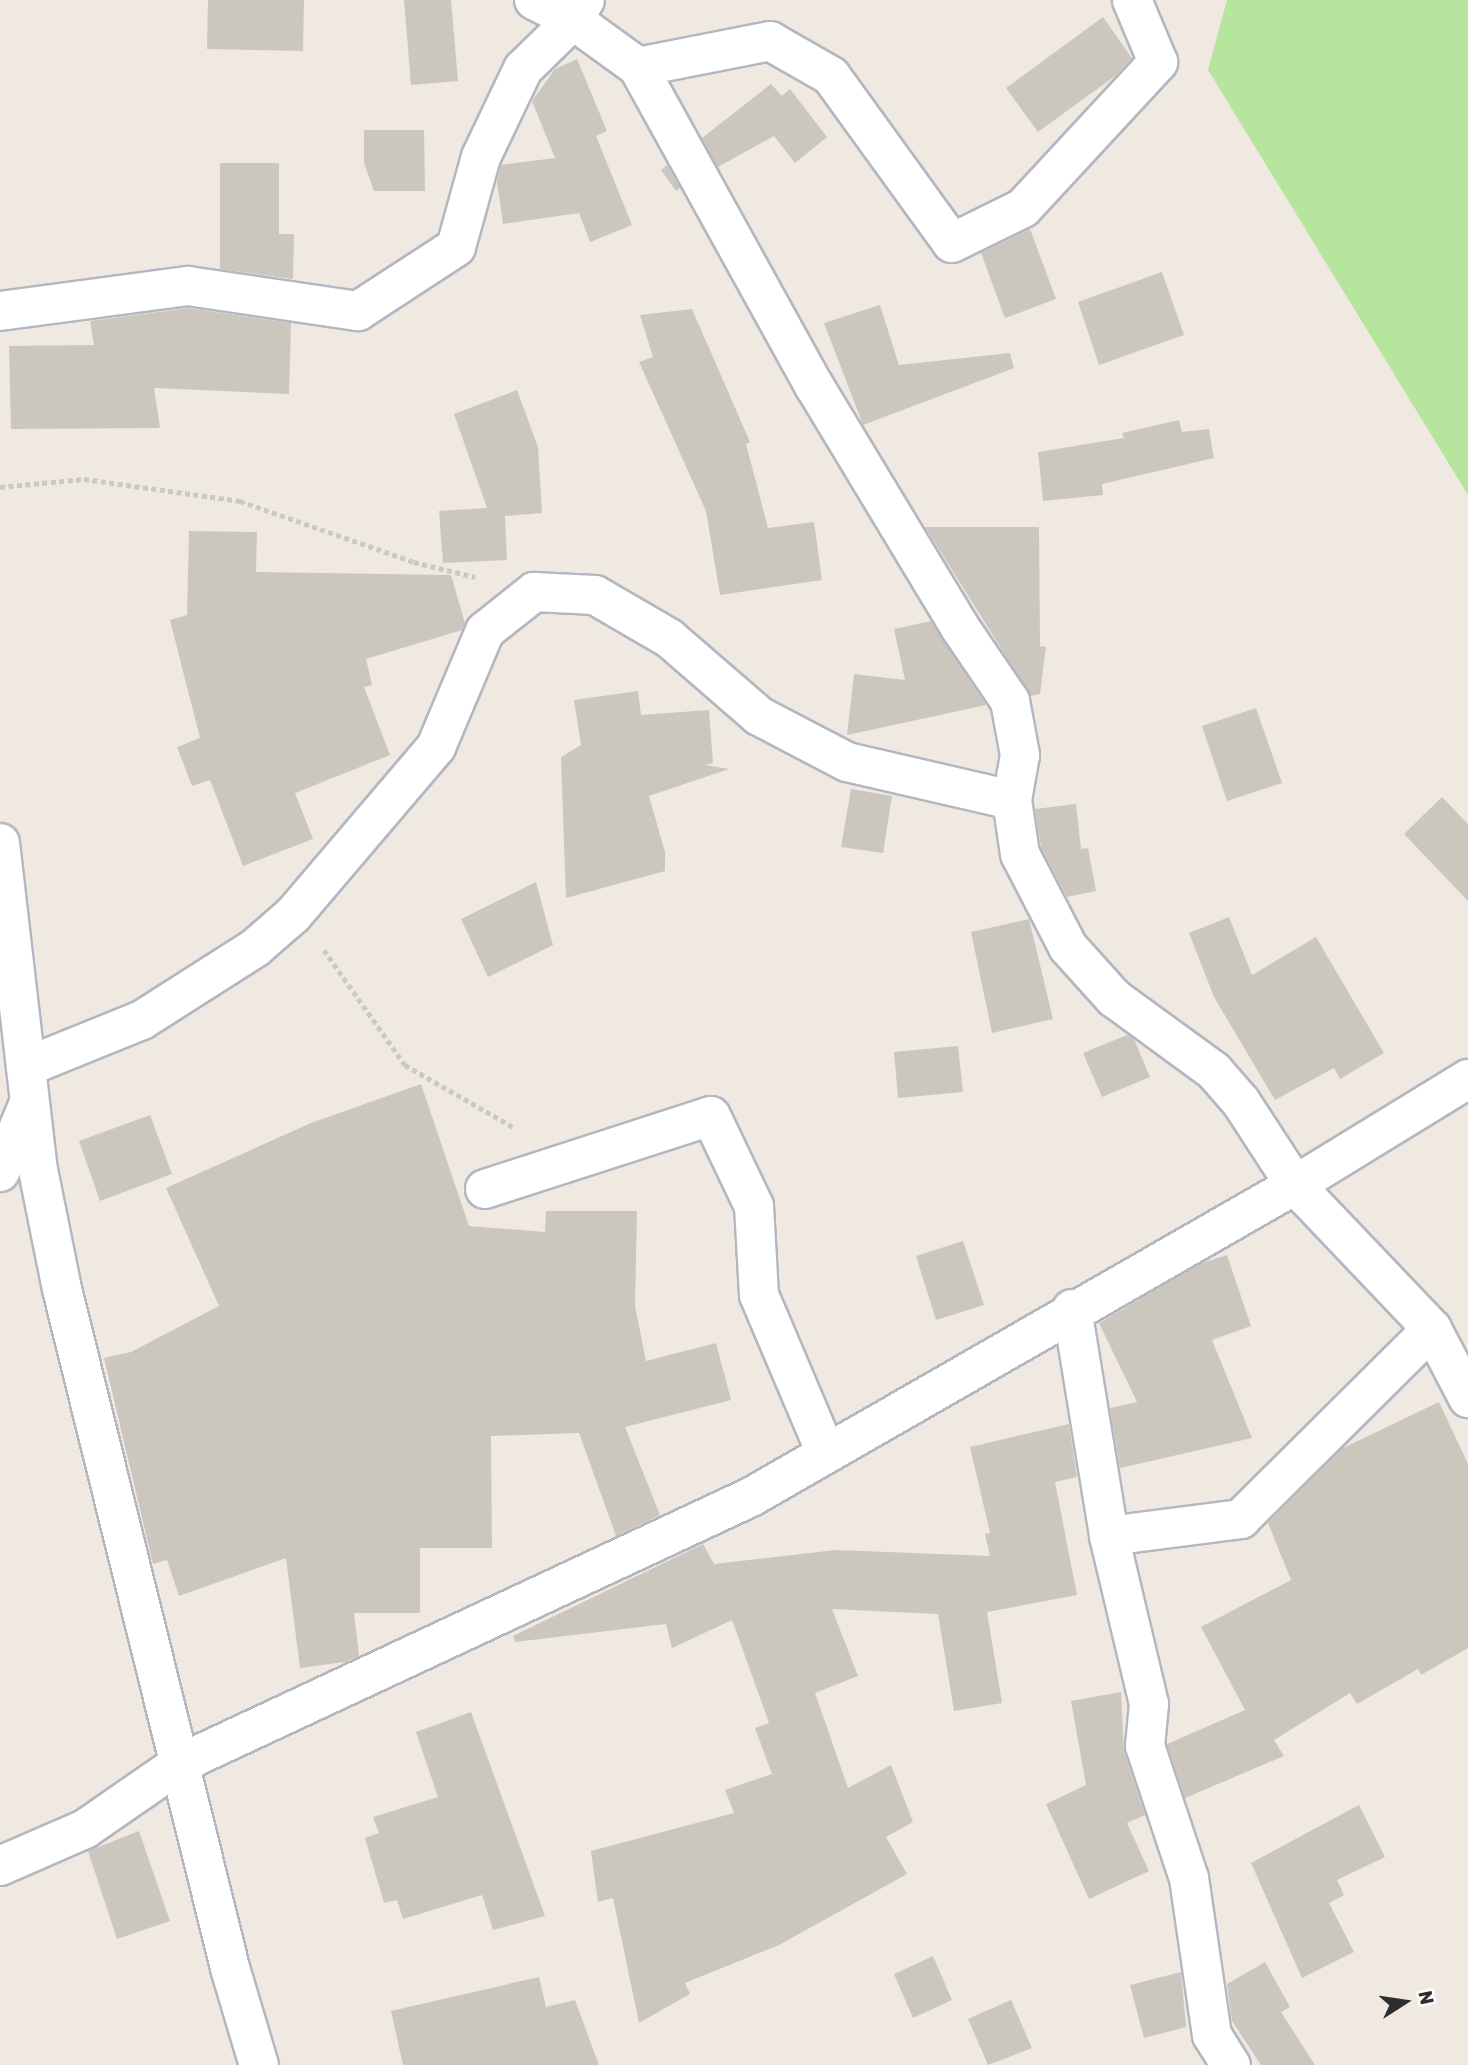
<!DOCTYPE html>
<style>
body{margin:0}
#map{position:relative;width:1468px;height:2065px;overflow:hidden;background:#efe9e1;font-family:Rubik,sans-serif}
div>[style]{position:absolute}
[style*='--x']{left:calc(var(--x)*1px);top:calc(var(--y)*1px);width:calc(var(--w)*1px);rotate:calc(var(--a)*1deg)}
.green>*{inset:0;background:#b6e59e}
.building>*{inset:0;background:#cbc7bf}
.path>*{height:4.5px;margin-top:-2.25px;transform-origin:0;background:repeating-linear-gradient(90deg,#c9c9c9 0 5px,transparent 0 8.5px)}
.roads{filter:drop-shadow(2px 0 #b4b7c1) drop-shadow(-2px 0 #b4b7c1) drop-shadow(0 2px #b4b7c1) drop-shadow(0 -2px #b4b7c1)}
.minor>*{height:38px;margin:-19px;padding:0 19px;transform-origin:19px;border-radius:19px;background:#fff}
span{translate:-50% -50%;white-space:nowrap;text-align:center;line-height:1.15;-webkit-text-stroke:6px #fff;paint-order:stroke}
.north{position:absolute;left:1370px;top:1967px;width:70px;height:70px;-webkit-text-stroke:5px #fff;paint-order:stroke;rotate:78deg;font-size:19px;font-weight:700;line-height:28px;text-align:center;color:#2e2e2e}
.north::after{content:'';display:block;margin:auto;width:24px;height:32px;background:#2e2e2e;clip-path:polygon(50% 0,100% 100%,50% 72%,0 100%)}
</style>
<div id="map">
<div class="green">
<i style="clip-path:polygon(1227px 0,1468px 0,1468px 495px,1208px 70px)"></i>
</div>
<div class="building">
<i style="clip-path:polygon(208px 0,304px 0,303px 51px,207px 49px)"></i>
<i style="clip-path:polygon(404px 0,451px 0,458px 81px,411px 85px)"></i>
<i style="clip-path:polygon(1103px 17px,1132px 58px,1115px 76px,1038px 132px,1006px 88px)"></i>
<i style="clip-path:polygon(577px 59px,607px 131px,596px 136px,632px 225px,590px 242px,579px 213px,503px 224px,497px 182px,501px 165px,555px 158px,532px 101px,555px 69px)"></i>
<i style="clip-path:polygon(771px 84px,782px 96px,790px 89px,827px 137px,795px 163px,774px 136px,718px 167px,702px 138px)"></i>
<i style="clip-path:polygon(364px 130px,424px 130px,425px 191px,374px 191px,364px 163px)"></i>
<i style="clip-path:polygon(220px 163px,279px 163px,279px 234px,294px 234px,293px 279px,220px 269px)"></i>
<i style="clip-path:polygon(667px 165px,680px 188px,676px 191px,661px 170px)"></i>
<i style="clip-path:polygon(1030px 229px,1056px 299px,1005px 318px,981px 253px)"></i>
<i style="clip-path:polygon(1162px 272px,1184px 335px,1099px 365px,1078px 302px)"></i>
<i style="clip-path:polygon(880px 305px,899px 365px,1010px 353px,1014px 368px,863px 425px,824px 323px)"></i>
<i style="clip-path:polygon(188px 308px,291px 323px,289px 394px,154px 388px,160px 428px,11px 429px,9px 346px,94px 345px,90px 321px)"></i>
<i style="clip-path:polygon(692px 309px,750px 442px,746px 444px,768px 528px,814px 522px,822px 580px,720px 595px,706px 511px,639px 362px,653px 357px,640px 315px)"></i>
<i style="clip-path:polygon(517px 390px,538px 447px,542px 513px,505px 516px,507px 560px,443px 563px,439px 511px,487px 508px,454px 414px)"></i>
<i style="clip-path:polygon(1179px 420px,1182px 432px,1209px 429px,1214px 458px,1102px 484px,1103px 495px,1043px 501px,1038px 452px,1124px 438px,1122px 433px)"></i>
<i style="clip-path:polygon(925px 527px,1039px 527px,1040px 646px,1046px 647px,1040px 694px,1031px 696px)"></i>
<i style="clip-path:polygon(189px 531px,257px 532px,256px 572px,451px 575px,465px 623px,462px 630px,366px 659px,372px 685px,364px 687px,390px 755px,295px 793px,313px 839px,243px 866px,210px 780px,192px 786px,177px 747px,200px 738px,170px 620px,187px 615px)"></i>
<i style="clip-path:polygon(931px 621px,986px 705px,847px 735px,854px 674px,905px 680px,894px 629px)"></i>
<i style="clip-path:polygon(638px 691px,641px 715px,709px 710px,713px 763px,705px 765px,729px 769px,649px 796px,665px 852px,665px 871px,566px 898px,561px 757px,581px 745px,574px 700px)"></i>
<i style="clip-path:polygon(1256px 708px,1282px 783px,1227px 801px,1202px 726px)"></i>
<i style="clip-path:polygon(851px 789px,892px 796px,883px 853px,841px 847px)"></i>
<i style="clip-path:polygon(1442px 797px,1468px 824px,1468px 901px,1404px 834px)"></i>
<i style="clip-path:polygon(1076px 804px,1081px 849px,1088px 848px,1096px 891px,1067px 897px,1041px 847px,1035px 809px)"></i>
<i style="clip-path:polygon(536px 882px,553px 945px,488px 977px,461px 919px)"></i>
<i style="clip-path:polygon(1229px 917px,1252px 975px,1316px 937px,1384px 1053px,1340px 1079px,1334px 1068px,1275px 1100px,1214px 997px,1189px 933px)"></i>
<i style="clip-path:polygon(1029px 919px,1053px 1019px,992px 1033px,971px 932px)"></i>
<i style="clip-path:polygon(1127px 1035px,1134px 1039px,1150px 1077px,1102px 1097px,1083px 1053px)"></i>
<i style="clip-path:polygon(958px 1046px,963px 1092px,898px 1098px,894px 1052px)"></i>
<i style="clip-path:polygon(421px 1084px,469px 1226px,545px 1232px,546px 1211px,637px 1211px,635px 1306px,646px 1361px,716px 1343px,731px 1400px,625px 1427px,660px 1515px,616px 1536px,579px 1433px,491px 1436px,492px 1548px,420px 1548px,420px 1613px,354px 1613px,359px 1656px,345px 1662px,300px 1668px,286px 1558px,179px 1596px,167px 1560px,153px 1564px,104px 1358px,131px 1352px,219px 1306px,166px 1188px,311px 1123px)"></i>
<i style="clip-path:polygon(150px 1115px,172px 1174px,100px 1201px,79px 1141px)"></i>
<i style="clip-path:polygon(963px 1241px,984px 1305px,936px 1320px,916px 1256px)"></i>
<i style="clip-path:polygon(1227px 1255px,1251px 1326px,1212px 1340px,1252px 1438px,1120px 1468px,1110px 1408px,1137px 1402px,1099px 1323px,1202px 1263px)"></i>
<i style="clip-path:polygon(1439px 1402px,1468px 1464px,1468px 1648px,1421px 1675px,1418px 1669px,1357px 1704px,1350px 1693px,1274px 1740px,1284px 1756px,1185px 1798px,1167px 1744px,1245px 1710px,1201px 1627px,1291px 1580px,1268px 1523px,1343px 1448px)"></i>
<i style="clip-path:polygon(1069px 1424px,1077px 1477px,1055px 1482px,1077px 1595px,987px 1612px,1002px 1703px,954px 1711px,938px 1614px,832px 1609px,858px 1676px,815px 1693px,848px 1788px,891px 1765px,913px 1822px,886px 1837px,907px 1874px,779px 1945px,685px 1983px,690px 1994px,639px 2023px,613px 1898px,598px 1902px,591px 1851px,734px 1813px,725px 1790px,772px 1774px,755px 1728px,769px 1723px,732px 1620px,672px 1648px,666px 1624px,515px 1642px,513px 1636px,703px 1544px,714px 1564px,836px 1550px,990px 1556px,985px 1534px,990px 1533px,970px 1447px)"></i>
<i style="clip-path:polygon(1121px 1692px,1124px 1752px,1145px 1815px,1127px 1823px,1149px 1871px,1089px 1899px,1046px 1804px,1086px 1785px,1071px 1701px)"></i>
<i style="clip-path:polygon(471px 1712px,545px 1916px,493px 1930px,482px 1895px,403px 1919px,397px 1900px,384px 1903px,365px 1838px,379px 1833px,373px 1817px,438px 1797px,416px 1732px)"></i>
<i style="clip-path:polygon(1359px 1805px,1385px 1857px,1337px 1880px,1344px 1895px,1329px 1903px,1354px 1952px,1302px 1978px,1251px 1863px)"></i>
<i style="clip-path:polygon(139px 1831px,170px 1921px,117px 1939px,88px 1851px)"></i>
<i style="clip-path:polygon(933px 1956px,952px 2000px,913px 2018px,894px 1974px)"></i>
<i style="clip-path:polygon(1265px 1962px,1290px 2007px,1281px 2012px,1315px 2065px,1261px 2065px,1232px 2021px,1227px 1984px)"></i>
<i style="clip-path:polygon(1181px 1972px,1186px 2027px,1144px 2038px,1130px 1985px)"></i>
<i style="clip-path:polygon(539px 1977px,546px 2007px,575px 2000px,599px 2065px,403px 2065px,391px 2011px)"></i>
<i style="clip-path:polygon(1011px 2000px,1032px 2048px,988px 2065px,968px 2019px)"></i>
</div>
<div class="path">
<i style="--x:0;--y:487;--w:84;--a:-5.4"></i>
<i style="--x:84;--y:479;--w:158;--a:8"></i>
<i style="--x:240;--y:501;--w:184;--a:19.3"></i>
<i style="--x:414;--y:562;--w:63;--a:13.8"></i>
<i style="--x:324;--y:950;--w:141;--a:54.8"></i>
<i style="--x:405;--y:1065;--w:127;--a:29.8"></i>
</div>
<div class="roads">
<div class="minor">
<i style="--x:534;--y:0;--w:44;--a:27.1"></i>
<i style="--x:573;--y:20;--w:80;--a:35.9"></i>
<i style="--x:638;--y:67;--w:366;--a:61.1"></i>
<i style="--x:815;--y:387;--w:279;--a:58.9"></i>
<i style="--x:959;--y:626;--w:91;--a:55.8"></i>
<i style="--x:1010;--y:701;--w:55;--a:79.5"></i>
<i style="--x:1020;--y:755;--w:46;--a:100.1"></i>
<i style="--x:1012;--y:800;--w:55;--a:81.6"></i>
<i style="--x:1020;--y:854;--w:105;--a:62.7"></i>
<i style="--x:1068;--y:947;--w:69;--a:48"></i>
<i style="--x:1114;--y:998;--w:124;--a:36.1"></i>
<i style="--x:1214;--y:1071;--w:41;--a:48.9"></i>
<i style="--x:1241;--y:1102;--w:99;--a:57"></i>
<i style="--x:1295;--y:1185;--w:199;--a:46.4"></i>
<i style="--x:1432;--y:1329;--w:269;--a:135.2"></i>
<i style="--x:1241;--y:1519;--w:133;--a:172.7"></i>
<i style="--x:638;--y:67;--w:135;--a:-11.1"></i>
<i style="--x:770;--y:41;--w:70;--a:29.8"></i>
<i style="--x:831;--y:76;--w:206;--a:54.1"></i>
<i style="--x:952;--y:243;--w:79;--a:-26.2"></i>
<i style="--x:1023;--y:208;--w:199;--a:-47.2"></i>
<i style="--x:1158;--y:62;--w:67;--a:-112.8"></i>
<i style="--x:0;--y:311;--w:190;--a:-7.6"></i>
<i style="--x:188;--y:286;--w:172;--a:8.4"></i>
<i style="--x:358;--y:311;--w:117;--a:-33.1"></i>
<i style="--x:456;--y:247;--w:93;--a:-74.5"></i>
<i style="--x:481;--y:157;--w:98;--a:-64.5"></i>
<i style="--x:523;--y:69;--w:70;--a:-44.4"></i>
<i style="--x:573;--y:20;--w:23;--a:-59"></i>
<i style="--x:0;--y:843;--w:324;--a:83.4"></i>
<i style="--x:37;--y:1165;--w:126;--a:78.6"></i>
<i style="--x:62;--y:1289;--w:699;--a:76.1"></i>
<i style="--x:230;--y:1968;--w:101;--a:73.4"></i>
<i style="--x:26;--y:1067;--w:125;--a:-22.1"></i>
<i style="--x:142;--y:1020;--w:134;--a:-32.5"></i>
<i style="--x:255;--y:948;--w:50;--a:-41"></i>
<i style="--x:293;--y:915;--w:221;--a:-49.6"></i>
<i style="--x:436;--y:747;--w:126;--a:-67.1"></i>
<i style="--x:485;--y:631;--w:63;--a:-38.5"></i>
<i style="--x:534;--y:592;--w:61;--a:2.8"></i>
<i style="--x:595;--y:595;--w:86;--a:30.2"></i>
<i style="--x:669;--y:638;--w:119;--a:40.9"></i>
<i style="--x:759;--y:716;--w:99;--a:27.6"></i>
<i style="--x:847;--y:762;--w:169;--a:13"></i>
<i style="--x:0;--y:1172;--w:75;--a:-67.2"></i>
<i style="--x:485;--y:1189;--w:237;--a:-17.9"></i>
<i style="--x:711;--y:1116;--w:100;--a:64.5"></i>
<i style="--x:754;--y:1206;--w:89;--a:86.8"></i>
<i style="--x:759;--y:1295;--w:172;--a:67"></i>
<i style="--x:1072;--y:1309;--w:230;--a:80.7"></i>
<i style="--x:1109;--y:1536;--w:173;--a:76.6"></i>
<i style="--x:1149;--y:1704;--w:42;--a:95.4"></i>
<i style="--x:1145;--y:1746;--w:139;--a:71.6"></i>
<i style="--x:1189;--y:1878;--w:159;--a:81.7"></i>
<i style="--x:1212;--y:2035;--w:36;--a:58"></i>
<i style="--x:1432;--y:1329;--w:78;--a:62.4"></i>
<i style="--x:0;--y:1866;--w:93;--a:-23.5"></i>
<i style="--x:85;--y:1829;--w:114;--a:-34.7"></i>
<i style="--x:179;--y:1764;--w:631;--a:-25.02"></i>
<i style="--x:751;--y:1497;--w:627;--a:-29.84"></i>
<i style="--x:1295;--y:1185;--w:203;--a:-31.5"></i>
</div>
</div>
<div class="north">N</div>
</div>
